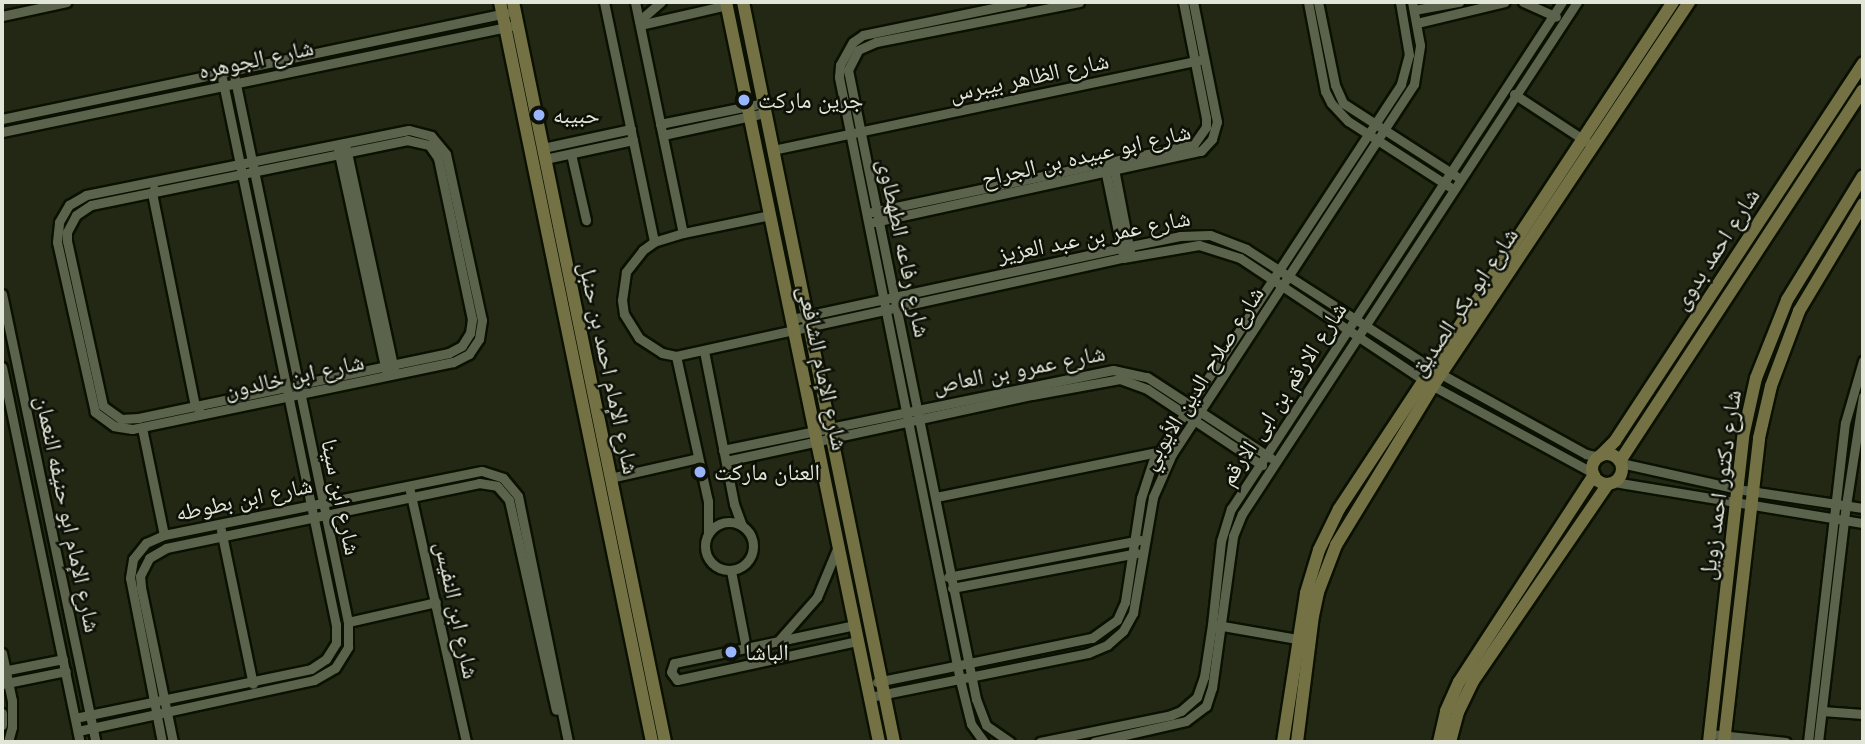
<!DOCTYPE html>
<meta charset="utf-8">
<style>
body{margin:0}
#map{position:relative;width:1865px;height:744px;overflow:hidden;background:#222814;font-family:Inter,"Noto Naskh Arabic",sans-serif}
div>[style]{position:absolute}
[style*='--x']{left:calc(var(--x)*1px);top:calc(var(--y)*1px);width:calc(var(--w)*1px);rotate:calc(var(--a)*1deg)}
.roads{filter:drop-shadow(2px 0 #0b1101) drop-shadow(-2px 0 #0b1101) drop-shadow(0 2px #0b1101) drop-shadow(0 -2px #0b1101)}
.street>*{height:9px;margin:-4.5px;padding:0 4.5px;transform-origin:4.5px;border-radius:4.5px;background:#5b634c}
.street>.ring{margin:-4.5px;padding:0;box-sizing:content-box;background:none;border:9px solid #5b634c;border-radius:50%}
.secondary>*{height:12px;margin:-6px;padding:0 6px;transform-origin:6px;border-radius:6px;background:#747245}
.secondary>.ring{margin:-6px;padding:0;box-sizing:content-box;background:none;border:12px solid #747245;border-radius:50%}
.dots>*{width:19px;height:19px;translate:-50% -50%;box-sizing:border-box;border:4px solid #0d1007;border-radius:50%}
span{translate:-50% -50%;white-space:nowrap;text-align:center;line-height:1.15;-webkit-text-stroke:5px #0d1007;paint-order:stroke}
.street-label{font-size:23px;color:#e1e6d8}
.poi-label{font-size:23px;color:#e1e6d8}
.left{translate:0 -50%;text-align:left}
.frame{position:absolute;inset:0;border:4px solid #e1e6d8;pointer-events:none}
</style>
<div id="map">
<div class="roads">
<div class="street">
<i style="--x:604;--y:2;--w:245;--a:78.2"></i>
<i style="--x:635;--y:2;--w:236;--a:78.3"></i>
<i style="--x:1308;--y:2;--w:91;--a:79.2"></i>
<i style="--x:1325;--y:91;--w:13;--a:63"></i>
<i style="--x:1331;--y:103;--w:25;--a:47"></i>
<i style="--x:1348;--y:121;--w:121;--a:32.9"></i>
<i style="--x:1318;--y:2;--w:85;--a:78.4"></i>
<i style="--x:1335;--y:85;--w:20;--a:66"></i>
<i style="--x:1343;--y:103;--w:135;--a:32.9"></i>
<i style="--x:1523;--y:2;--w:36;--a:24"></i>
<i style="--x:1414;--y:10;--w:46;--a:-10.1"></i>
<i style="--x:2;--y:16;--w:66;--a:-12.2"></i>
<i style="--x:639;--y:21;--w:29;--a:-41"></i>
<i style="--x:1417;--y:23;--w:90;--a:-13.4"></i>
<i style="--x:640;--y:25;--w:89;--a:-12.9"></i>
<i style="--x:1514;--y:94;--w:87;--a:33.3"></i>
<i style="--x:2;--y:119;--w:515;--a:-11.88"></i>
<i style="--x:660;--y:124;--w:105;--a:-11.5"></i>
<i style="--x:409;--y:130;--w:23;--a:15"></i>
<i style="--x:431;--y:136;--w:23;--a:50"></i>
<i style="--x:446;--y:154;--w:170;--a:77.8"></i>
<i style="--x:482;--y:320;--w:19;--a:99"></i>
<i style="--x:479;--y:339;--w:18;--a:124"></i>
<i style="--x:469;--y:354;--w:18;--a:153"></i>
<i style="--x:453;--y:362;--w:328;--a:168.2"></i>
<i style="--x:132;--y:429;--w:18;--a:-171"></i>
<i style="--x:114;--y:426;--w:24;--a:-144"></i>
<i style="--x:95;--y:412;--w:174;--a:-102.6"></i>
<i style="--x:57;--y:242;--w:20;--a:-84"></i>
<i style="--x:59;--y:222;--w:20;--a:-60"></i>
<i style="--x:69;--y:205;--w:20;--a:-30"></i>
<i style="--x:86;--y:195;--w:329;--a:-11.4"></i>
<i style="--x:2;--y:132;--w:520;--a:-11.76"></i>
<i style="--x:663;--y:135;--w:104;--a:-12.2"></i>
<i style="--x:407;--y:140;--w:23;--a:13"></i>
<i style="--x:429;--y:145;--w:16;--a:55"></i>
<i style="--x:438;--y:158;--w:165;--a:78.1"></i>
<i style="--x:472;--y:319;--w:14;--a:98"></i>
<i style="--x:470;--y:333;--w:15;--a:122"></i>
<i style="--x:462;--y:346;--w:15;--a:152"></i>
<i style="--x:449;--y:353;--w:317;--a:168.2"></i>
<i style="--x:139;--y:418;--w:18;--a:177"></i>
<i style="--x:121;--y:419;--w:22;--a:-144"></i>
<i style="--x:103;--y:406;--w:169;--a:-102.3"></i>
<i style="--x:67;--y:241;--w:9;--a:-90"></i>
<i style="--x:67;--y:232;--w:19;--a:-62"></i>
<i style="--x:76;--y:215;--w:18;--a:-34"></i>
<i style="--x:91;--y:205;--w:323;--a:-11.6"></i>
<i style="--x:346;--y:148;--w:227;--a:77.8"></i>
<i style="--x:543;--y:148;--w:90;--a:-12.2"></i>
<i style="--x:338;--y:149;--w:227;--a:77.8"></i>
<i style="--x:773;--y:150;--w:436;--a:-11.9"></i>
<i style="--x:571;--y:154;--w:68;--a:77.2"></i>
<i style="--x:545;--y:159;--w:90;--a:-12.2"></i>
<i style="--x:1105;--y:169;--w:84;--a:78.3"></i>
<i style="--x:1114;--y:169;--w:85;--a:79.1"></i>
<i style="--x:154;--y:189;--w:4;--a:117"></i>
<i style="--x:152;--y:193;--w:217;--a:78.6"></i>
<i style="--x:195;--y:406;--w:5;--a:37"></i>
<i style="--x:872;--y:212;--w:329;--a:-11.9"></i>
<i style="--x:1194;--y:144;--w:21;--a:-55"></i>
<i style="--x:1206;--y:127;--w:9;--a:-90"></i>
<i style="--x:1206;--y:118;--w:118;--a:-101.2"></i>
<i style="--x:770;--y:215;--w:89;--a:168.3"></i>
<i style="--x:683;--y:233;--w:30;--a:163"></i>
<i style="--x:654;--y:242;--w:14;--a:144"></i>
<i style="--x:643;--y:250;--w:28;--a:128"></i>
<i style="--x:626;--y:272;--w:28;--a:98"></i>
<i style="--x:622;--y:300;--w:14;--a:82"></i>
<i style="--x:624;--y:314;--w:28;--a:58"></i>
<i style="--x:639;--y:338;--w:27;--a:33"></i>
<i style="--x:662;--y:353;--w:14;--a:12"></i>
<i style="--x:676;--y:356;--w:458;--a:-12.4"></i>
<i style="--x:1123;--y:258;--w:77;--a:-9.7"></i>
<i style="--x:1199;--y:245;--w:43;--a:17.6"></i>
<i style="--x:1240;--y:258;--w:232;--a:33.6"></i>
<i style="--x:1433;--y:386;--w:182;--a:28.5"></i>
<i style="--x:874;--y:222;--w:335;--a:-12.3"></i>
<i style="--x:1201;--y:151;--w:16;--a:-47"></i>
<i style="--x:1212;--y:139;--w:18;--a:-74"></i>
<i style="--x:1217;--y:122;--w:122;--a:-101.3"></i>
<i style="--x:2;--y:294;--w:458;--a:78.2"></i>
<i style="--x:792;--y:319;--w:337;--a:-12.2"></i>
<i style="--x:1121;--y:248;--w:60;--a:-11.5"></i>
<i style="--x:1180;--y:236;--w:30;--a:-2"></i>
<i style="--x:1210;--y:235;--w:39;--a:21"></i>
<i style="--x:1246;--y:249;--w:232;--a:32.7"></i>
<i style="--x:1441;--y:374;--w:166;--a:28.9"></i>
<i style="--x:1586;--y:454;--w:13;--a:13"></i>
<i style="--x:704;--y:351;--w:156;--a:78.9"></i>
<i style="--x:734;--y:504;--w:23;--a:70"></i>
<i style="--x:676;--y:356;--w:148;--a:77.6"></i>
<i style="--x:708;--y:501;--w:33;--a:90"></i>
<i style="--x:2;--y:367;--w:383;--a:78.3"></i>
<i style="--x:142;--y:428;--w:109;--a:78.4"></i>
<i style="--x:723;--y:450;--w:398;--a:-11.6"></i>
<i style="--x:1113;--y:370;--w:35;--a:12"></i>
<i style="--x:1147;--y:377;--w:148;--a:33.2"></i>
<i style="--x:726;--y:461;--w:313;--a:-12.2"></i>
<i style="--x:1032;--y:395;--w:89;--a:-10.3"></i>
<i style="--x:1120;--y:379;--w:29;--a:20"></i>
<i style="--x:1147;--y:389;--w:138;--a:33.5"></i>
<i style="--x:1621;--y:463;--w:119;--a:12.6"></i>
<i style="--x:1737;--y:489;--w:127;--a:8.6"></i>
<i style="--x:610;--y:478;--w:90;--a:-12.8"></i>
<i style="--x:1614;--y:482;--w:252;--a:9.4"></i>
<i style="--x:410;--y:491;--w:257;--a:77.4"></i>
<i style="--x:936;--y:497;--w:227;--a:-11.5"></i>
<i class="ring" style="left:705px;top:522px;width:39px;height:39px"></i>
<i style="--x:221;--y:530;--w:157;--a:78.3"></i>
<i style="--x:731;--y:571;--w:78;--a:79"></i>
<i style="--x:948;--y:577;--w:196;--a:-10.9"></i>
<i style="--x:952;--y:588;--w:188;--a:-10.7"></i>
<i style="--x:348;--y:622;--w:90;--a:-12.8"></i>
<i style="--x:855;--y:625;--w:185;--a:168.1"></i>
<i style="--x:674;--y:663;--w:9;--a:108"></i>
<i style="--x:671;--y:672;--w:10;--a:53"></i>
<i style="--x:677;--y:680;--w:185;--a:-12.2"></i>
<i style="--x:1217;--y:625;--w:87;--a:9.9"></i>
<i style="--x:780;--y:639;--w:56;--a:-48.6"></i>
<i style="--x:817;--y:597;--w:52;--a:-67.4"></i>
<i style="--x:2;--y:653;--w:49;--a:78.2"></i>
<i style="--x:12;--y:701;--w:26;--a:90"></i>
<i style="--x:12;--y:727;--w:16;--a:105"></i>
<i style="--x:3;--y:671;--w:61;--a:-11.3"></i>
<i style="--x:877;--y:682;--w:219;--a:-11.6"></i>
<i style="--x:1092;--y:638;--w:31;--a:-36"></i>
<i style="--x:1117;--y:620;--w:20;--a:-66"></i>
<i style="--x:1125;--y:602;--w:105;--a:-81.3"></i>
<i style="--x:1141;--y:498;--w:38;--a:-72"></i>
<i style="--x:1153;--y:462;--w:452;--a:-56.7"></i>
<i style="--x:1401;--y:84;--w:30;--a:-75"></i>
<i style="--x:1409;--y:55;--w:54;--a:-99.6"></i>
<i style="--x:2;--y:684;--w:65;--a:-11.5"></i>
<i style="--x:870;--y:697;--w:222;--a:-11.4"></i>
<i style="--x:1088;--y:653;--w:21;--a:-23"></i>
<i style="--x:1107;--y:645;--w:21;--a:-41"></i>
<i style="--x:1123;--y:631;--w:21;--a:-61"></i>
<i style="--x:1133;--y:613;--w:118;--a:-80.2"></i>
<i style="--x:1153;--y:497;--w:47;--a:-66.2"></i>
<i style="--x:1172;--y:454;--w:442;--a:-56.8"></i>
<i style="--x:1414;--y:84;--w:39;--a:-81"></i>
<i style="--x:1420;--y:45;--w:44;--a:-100.5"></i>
<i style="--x:1822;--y:711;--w:41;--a:4.2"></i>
<i style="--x:2;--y:713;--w:12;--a:90"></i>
<i style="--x:75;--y:718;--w:241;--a:-11.7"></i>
<i style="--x:311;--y:669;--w:18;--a:-34"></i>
<i style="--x:326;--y:659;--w:19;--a:-58"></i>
<i style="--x:336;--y:643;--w:18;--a:-90"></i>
<i style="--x:336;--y:625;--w:564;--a:-101.77"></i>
<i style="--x:78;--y:731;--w:241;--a:-12.2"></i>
<i style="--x:314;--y:680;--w:24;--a:-30"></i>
<i style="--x:335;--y:668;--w:25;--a:-58"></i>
<i style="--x:348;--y:647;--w:25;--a:-90"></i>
<i style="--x:348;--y:622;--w:564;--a:-101.77"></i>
<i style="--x:1710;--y:734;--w:76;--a:6"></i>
<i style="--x:162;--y:742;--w:167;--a:-101"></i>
<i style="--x:130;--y:578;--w:19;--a:-81"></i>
<i style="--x:133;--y:559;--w:21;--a:-51"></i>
<i style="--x:146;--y:543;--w:20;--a:-24"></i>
<i style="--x:164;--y:535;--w:324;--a:-11.4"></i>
<i style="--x:482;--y:471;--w:22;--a:18"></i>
<i style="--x:503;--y:478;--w:23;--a:50"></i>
<i style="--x:518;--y:496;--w:251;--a:78.5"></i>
<i style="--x:173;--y:742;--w:158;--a:-101.7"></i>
<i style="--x:141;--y:587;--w:11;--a:-95"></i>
<i style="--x:140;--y:576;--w:20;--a:-63"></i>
<i style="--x:149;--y:558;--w:20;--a:-30"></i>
<i style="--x:166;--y:548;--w:320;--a:-11.7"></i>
<i style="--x:479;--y:483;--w:18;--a:9"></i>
<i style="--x:497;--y:486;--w:18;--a:49"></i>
<i style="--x:509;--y:500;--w:215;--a:77.4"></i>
<i style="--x:984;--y:742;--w:22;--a:-126"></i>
<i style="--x:971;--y:724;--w:45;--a:-104"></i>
<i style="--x:960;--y:680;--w:615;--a:-101.35"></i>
<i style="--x:839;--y:77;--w:12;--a:-85"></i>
<i style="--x:840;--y:65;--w:26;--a:-61"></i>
<i style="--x:853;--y:42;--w:12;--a:-35"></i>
<i style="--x:863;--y:35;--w:163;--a:-11.7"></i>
<i style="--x:1010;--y:742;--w:29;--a:-145"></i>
<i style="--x:986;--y:725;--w:28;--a:-111"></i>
<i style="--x:976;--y:699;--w:642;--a:-101.5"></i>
<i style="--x:848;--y:70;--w:22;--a:-63"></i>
<i style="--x:858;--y:50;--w:20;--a:-24"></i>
<i style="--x:876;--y:42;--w:207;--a:-11.1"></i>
<i style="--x:1040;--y:742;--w:134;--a:-11.6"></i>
<i style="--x:1171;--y:715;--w:11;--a:-22"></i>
<i style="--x:1181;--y:711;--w:21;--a:-41"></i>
<i style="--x:1197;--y:697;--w:21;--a:-71"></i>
<i style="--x:1204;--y:677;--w:53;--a:-81.3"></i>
<i style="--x:1212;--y:625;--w:84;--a:-83.9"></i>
<i style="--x:1221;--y:541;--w:34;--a:-73"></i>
<i style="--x:1231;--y:509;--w:605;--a:-56.86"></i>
<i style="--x:1094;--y:742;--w:94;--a:-12.9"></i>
<i style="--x:1186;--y:721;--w:25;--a:-37"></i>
<i style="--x:1206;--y:706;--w:19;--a:-72"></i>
<i style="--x:1212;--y:688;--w:153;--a:-82.1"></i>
<i style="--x:1233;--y:536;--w:24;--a:-68"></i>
<i style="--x:1242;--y:514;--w:612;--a:-56.8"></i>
<i style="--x:1808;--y:742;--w:321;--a:-83.4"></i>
<i style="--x:1845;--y:423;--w:65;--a:-73.8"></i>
<i style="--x:1818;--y:742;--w:239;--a:-83.3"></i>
<i style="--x:1846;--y:505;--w:110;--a:-81.1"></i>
</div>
<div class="secondary">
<i style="--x:500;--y:2;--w:755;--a:78.39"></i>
<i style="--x:513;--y:2;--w:755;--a:78.39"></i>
<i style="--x:726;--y:2;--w:756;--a:78.32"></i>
<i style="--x:743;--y:2;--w:755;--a:78.47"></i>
<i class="ring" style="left:1592px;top:454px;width:18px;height:18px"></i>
<i style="--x:1600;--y:456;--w:21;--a:-45"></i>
<i style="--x:1615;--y:441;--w:452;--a:-56.7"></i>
<i style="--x:1620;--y:461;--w:443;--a:-56.8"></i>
<i style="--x:1283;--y:742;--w:151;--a:-81.2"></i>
<i style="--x:1306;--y:593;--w:45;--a:-73.2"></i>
<i style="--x:1319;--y:550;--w:46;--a:-64"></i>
<i style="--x:1339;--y:509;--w:607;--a:-56.62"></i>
<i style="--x:1297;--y:742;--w:127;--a:-82.8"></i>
<i style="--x:1313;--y:616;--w:25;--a:-78"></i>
<i style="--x:1318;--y:592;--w:50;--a:-69"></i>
<i style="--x:1336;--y:545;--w:186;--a:-58.6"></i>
<i style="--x:1433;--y:386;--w:462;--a:-56.3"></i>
<i style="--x:1439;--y:742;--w:32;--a:-77"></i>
<i style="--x:1446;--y:711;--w:32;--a:-66"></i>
<i style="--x:1459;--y:682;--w:247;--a:-56.9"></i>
<i style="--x:1450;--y:742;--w:31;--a:-75"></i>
<i style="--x:1458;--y:712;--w:34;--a:-64"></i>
<i style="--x:1473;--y:681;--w:239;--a:-55.6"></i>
<i style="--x:1709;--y:742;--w:312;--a:-83.6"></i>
<i style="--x:1744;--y:432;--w:55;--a:-77.5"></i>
<i style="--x:1756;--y:378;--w:84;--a:-68.3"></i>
<i style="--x:1787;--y:300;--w:145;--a:-58.5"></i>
<i style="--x:1724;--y:742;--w:306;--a:-83.4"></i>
<i style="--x:1759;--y:438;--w:53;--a:-77"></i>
<i style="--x:1771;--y:386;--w:80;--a:-69.5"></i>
<i style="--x:1799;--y:311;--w:125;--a:-59.1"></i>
</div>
</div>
<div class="dots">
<i style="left:744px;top:100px;background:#99b5fd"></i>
<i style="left:539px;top:115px;background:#99b5fd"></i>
<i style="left:700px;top:472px;background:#99b5fd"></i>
<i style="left:731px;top:652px;background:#99b5fd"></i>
</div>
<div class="street-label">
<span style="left:256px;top:59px;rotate:-12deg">شارع الجوهره</span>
<span style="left:1029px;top:77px;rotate:-12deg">شارع الظاهر بيبرس</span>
<span style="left:1086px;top:155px;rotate:-13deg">شارع ابو عبيده بن الجراح</span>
<span style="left:1094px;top:236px;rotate:-11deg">شارع عمر بن عبد العزيز</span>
<span style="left:904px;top:248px;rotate:78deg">شارع رفاعه الطهطاوى</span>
<span style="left:1716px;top:249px;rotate:-57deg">شارع احمد بدوى</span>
<span style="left:1464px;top:302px;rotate:-56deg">شارع ابو بكر الصديق</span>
<span style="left:609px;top:368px;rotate:78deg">شارع الإمام احمد بن حنبل</span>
<span style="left:823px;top:368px;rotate:78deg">شارع الإمام الشافعى</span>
<span style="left:1019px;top:369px;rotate:-11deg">شارع عمرو بن العاص</span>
<span style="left:294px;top:376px;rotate:-12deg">شارع ابن خالدون</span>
<span style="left:1202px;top:378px;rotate:-58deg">شارع صلاح الدين الأيوبي</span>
<span style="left:1283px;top:394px;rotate:-57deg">شارع الارقم بن ابى الارقم</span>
<span style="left:1720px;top:485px;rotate:-82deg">شارع دكتور احمد زويل</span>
<span style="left:341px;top:497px;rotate:78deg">شارع ابن سينا</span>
<span style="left:244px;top:499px;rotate:-12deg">شارع ابن بطوطه</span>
<span style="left:68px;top:514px;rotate:78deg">شارع الإمام ابو حنيفه النعمان</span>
<span style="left:457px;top:610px;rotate:78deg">شارع ابن النفيس</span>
</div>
<div class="poi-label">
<span class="left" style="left:758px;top:100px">جرين ماركت</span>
<span class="left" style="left:553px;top:115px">حبيبه</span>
<span class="left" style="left:714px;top:472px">العنان ماركت</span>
<span class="left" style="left:745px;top:652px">الباشا</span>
</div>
<div class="frame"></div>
</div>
